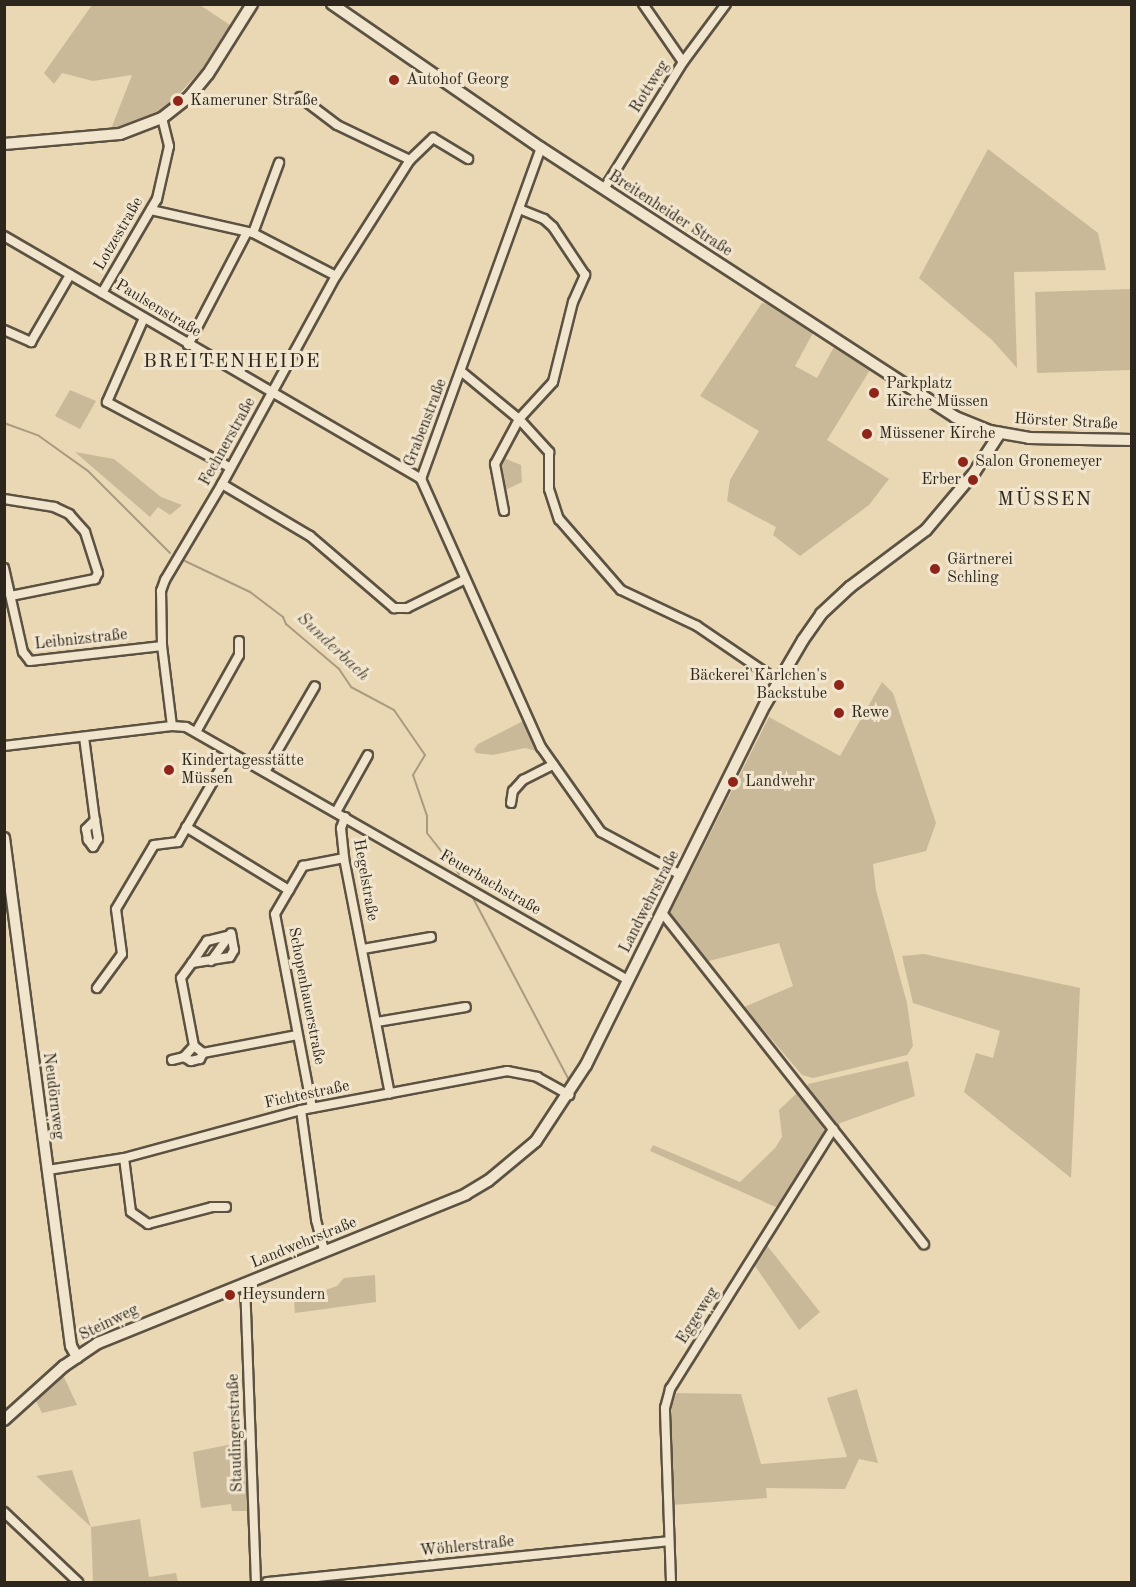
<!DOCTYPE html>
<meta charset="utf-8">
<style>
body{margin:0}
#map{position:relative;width:1136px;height:1587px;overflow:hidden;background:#ead7b3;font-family:"Old Standard TT",serif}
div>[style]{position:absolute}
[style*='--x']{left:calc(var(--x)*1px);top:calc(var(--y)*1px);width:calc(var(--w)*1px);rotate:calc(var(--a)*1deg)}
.green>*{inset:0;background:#cab999}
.stream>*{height:2px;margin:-1px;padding:0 1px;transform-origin:1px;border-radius:1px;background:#aa9b80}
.roads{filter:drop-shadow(2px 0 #5c5242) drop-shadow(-2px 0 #5c5242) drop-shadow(0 2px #5c5242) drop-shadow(0 -2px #5c5242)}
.minor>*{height:8px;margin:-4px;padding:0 4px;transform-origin:4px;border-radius:4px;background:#f1e5ce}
.tertiary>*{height:10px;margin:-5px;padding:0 5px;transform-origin:5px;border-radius:5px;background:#f1e5ce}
.dots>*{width:16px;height:16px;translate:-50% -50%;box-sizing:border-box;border:3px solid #f1e5ce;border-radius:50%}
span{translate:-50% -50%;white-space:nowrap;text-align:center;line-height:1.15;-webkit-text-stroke:6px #f1e5ce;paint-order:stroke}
.poi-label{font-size:16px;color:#2d261c}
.left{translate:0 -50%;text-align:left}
.right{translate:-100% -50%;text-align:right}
.street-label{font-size:16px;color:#2d261c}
.water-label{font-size:18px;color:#52493a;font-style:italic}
.quarter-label{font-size:20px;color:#2d261c;letter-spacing:1.5px}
.frame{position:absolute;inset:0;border:6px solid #2d261c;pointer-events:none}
</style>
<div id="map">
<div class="green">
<i style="clip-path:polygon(92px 5px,200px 5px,230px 25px,201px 70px,172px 102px,157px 112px,111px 129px,132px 75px,93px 81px,62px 73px,54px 84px,44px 73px)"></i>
<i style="clip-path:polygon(988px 149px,1098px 233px,1106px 270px,1014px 272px,1017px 368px,992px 340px,919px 278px)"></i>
<i style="clip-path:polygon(1131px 289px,1131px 370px,1037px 373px,1035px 292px)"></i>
<i style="clip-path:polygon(762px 303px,770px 304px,813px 333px,795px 366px,817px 378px,834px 347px,870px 370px,827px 440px,889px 479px,869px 505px,800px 556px,773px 535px,776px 527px,727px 501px,730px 480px,759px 431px,700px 396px)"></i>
<i style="clip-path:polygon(70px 390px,96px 401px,80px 429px,55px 416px)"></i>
<i style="clip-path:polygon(75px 452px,114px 459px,161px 497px,182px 505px,170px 515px,158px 507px,150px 517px)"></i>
<i style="clip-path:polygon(501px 457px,521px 465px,522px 482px,503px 491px,499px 480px)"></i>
<i style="clip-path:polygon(882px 682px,893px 693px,936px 823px,926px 851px,873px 864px,876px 890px,907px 1003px,913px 1046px,907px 1055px,813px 1078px,802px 1075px,744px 1007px,793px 986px,779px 943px,705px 962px,669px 915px,769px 717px,840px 756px)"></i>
<i style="clip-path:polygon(523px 721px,537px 744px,536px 751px,525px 748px,493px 755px,476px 753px,474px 749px,478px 744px)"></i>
<i style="clip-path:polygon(924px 954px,1080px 988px,1071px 1178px,964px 1092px,976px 1053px,993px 1058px,1000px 1031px,913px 1003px,902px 956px)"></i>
<i style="clip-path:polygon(908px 1061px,915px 1096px,835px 1125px,807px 1089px,808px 1084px)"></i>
<i style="clip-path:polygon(799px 1091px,823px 1123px,824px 1132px,778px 1208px,650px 1151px,653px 1145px,740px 1182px,775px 1148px,782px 1137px,779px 1110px)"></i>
<i style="clip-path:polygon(765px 1243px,820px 1312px,799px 1330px,753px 1263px)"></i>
<i style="clip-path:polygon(375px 1275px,376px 1302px,295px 1313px,294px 1301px,337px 1286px,344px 1278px)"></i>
<i style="clip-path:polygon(63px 1375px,77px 1405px,42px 1413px,35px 1399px)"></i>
<i style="clip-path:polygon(857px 1389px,878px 1463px,859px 1459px,845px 1489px,766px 1488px,767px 1498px,672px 1505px,672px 1393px,741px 1394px,761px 1464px,847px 1457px,827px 1398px)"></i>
<i style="clip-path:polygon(247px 1441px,250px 1511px,232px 1511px,231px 1504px,201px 1508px,193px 1452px)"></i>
<i style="clip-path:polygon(72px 1470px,91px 1527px,140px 1519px,149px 1577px,176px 1573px,178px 1582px,93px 1582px,91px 1527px,36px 1476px)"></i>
</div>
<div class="stream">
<i style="--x:4;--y:423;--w:37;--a:20"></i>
<i style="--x:39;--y:436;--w:60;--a:35.5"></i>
<i style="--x:88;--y:471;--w:116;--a:45"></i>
<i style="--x:185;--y:561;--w:72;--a:25.5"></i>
<i style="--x:250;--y:592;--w:41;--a:37.1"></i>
<i style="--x:283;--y:617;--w:8;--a:67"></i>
<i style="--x:286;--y:624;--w:70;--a:40.3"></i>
<i style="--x:339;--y:669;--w:22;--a:56"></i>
<i style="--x:351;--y:687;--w:49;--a:28.1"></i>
<i style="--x:394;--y:710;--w:55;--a:55.4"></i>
<i style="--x:425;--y:755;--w:23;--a:121"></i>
<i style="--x:413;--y:775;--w:43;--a:71.1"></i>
<i style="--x:427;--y:816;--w:17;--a:90"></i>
<i style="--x:427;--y:833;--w:52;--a:52"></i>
<i style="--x:473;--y:898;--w:204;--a:62.2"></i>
</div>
<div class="roads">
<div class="minor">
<i style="--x:643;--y:4;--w:70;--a:55.4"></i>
<i style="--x:300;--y:97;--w:46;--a:37.1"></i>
<i style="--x:337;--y:125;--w:81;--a:25.6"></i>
<i style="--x:604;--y:189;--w:150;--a:-58.1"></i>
<i style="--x:683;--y:62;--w:72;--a:-53.4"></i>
<i style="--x:151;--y:210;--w:105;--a:12.7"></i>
<i style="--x:253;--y:233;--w:93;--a:27.4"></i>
<i style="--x:253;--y:233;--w:75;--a:-69.6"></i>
<i style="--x:4;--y:236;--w:483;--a:30.2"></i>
<i style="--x:102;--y:293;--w:109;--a:-59.7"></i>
<i style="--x:157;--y:199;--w:54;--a:-77.2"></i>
<i style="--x:169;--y:146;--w:29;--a:-104"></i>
<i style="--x:144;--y:318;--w:92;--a:113.8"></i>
<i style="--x:107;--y:402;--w:140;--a:28"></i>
<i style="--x:4;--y:330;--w:30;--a:24"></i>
<i style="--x:31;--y:342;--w:78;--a:-59.8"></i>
<i style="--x:188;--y:345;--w:127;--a:-62.4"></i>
<i style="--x:462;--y:372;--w:74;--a:39.5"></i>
<i style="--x:519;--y:419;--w:45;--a:47.7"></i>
<i style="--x:549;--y:452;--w:37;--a:90"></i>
<i style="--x:549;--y:489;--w:32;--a:72"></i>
<i style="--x:559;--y:519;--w:94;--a:48.9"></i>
<i style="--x:621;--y:590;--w:84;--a:25.3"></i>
<i style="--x:697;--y:626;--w:98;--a:34.2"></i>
<i style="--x:421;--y:479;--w:294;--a:65.9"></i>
<i style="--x:541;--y:747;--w:104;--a:54.8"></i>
<i style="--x:601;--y:832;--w:91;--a:28.3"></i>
<i style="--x:421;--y:479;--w:352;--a:-70.1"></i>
<i style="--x:222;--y:484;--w:102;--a:30.6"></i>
<i style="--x:310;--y:536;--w:111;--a:40.6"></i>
<i style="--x:394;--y:608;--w:13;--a:0"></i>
<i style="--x:407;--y:608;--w:64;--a:-26.2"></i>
<i style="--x:4;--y:499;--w:51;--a:9.1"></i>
<i style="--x:54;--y:507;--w:17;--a:25"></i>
<i style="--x:69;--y:514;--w:24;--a:48"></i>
<i style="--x:85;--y:532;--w:43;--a:72.4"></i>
<i style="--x:98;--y:573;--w:7;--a:117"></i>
<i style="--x:95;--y:579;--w:86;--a:168.6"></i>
<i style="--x:504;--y:511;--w:48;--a:-100.8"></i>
<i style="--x:495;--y:464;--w:51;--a:-61.9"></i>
<i style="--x:519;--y:419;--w:50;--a:-47.4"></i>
<i style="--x:553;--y:382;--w:82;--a:-76"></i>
<i style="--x:573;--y:302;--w:30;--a:-66"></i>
<i style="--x:585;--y:275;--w:58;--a:-123.7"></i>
<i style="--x:553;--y:227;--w:12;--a:-138"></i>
<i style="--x:544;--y:219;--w:27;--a:-158"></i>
<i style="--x:4;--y:568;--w:86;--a:77.3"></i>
<i style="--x:23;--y:652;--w:11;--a:52"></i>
<i style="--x:30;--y:661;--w:133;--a:-6.5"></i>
<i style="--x:172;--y:726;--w:81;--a:-97.1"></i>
<i style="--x:162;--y:646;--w:55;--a:-91"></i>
<i style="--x:161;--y:591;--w:12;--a:-70"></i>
<i style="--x:165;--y:580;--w:112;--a:-59.3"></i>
<i style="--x:222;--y:484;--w:237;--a:-61.3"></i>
<i style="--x:336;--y:276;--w:138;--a:-57.5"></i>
<i style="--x:410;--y:160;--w:32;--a:-44"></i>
<i style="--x:433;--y:138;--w:41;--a:31"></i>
<i style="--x:196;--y:732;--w:88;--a:-60.8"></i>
<i style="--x:239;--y:655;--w:14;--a:-90"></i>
<i style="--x:84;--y:737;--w:84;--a:82.5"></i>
<i style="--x:95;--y:820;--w:19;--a:81"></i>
<i style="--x:98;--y:839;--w:9;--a:122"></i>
<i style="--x:93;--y:847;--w:9;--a:-126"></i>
<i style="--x:88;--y:840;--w:11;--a:-100"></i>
<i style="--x:86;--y:829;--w:13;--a:-45"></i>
<i style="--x:4;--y:746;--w:169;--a:-6.8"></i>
<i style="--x:172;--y:726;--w:14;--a:4"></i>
<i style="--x:186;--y:727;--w:509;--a:29.79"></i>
<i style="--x:265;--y:772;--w:99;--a:-59.8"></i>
<i style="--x:511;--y:803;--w:12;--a:-81"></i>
<i style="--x:513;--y:791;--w:15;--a:-48"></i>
<i style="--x:523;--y:780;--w:34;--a:-27"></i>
<i style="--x:336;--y:812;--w:65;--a:-60.7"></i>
<i style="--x:345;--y:817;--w:12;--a:110"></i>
<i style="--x:341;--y:828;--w:30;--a:84"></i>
<i style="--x:344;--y:858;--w:240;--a:79"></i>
<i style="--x:186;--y:827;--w:121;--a:31.5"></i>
<i style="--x:663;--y:914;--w:421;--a:51.7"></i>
<i style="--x:363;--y:949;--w:69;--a:-10"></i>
<i style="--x:211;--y:961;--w:31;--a:-54"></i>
<i style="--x:192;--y:963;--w:27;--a:-56"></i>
<i style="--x:207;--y:941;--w:25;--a:-14"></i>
<i style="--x:97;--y:988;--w:42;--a:-53.7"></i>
<i style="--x:122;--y:954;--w:45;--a:-97.6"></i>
<i style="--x:116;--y:909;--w:74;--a:-59.3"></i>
<i style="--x:154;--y:845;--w:24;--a:-7"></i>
<i style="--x:178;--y:842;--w:104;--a:-60"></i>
<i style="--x:377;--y:1022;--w:90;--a:-9.6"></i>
<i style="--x:194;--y:1046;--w:69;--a:-100.8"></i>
<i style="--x:181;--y:978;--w:19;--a:-54"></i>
<i style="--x:192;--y:963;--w:38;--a:-9"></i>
<i style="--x:230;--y:957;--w:8;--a:-60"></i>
<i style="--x:234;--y:950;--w:17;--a:-100"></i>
<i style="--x:184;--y:1057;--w:8;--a:30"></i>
<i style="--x:191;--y:1061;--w:9;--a:-13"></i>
<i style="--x:200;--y:1059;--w:7;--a:-63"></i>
<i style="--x:172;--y:1060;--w:12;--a:-14"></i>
<i style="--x:184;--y:1057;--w:15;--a:-48"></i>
<i style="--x:194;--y:1046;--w:11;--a:38"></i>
<i style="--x:203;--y:1053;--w:96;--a:-10.8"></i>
<i style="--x:312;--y:1108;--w:197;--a:-100.8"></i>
<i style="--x:275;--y:914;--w:56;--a:-59.7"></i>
<i style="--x:303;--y:866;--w:42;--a:-11"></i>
<i style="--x:301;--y:1110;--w:111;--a:82.2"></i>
<i style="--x:316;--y:1220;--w:31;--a:75"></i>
<i style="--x:124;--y:1158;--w:54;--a:82.6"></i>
<i style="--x:131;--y:1212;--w:21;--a:35"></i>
<i style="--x:148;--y:1224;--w:66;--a:-14.9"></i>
<i style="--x:212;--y:1207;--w:14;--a:0"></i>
<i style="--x:48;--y:1170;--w:77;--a:-9"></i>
<i style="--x:124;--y:1158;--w:183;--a:-15.2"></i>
<i style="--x:301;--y:1110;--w:210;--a:-10.7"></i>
<i style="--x:507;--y:1071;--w:31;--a:11"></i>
<i style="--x:537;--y:1077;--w:37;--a:29"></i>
<i style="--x:245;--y:1283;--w:299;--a:87.9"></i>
<i style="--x:4;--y:1512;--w:102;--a:43.4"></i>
<i style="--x:267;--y:1582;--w:404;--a:-5.8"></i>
<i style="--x:671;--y:1582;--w:174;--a:-92"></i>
<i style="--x:665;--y:1408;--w:20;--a:-75"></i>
<i style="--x:670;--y:1389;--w:307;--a:-57.9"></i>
</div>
<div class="tertiary">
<i style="--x:332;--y:4;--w:254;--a:34.6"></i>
<i style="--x:541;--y:148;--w:494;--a:33"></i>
<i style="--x:955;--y:417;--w:38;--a:22"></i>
<i style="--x:990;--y:431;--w:40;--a:10"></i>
<i style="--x:1029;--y:438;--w:103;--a:1.1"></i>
<i style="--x:4;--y:144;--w:116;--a:-4.9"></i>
<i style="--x:120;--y:134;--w:45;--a:-20.9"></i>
<i style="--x:162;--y:118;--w:36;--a:-38"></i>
<i style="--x:190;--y:96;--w:28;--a:-51"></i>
<i style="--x:208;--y:74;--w:83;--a:-57.8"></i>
<i style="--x:4;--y:838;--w:512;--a:82.49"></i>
<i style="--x:71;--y:1346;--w:13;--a:61"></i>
<i style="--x:4;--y:1420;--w:81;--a:-42"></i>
<i style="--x:64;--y:1366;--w:41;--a:-34.1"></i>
<i style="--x:98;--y:1343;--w:397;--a:-22"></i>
<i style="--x:466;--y:1194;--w:26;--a:-31"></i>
<i style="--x:488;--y:1181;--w:62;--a:-39.8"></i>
<i style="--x:536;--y:1141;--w:91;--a:-56.7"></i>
<i style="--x:586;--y:1065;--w:402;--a:-63.6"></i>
<i style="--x:765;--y:705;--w:75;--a:-59.7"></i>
<i style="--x:803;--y:640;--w:32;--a:-55"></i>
<i style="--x:821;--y:614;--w:40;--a:-43"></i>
<i style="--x:850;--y:587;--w:95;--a:-36.9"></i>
<i style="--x:926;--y:530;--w:75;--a:-49.9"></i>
<i style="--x:974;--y:473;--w:48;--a:-57"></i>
</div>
</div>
<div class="dots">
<i style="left:394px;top:80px;background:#8f2418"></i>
<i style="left:178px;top:101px;background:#8f2418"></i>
<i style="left:874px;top:393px;background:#8f2418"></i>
<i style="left:867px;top:434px;background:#8f2418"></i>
<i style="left:963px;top:462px;background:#8f2418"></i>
<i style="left:973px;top:480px;background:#8f2418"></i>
<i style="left:935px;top:569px;background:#8f2418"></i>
<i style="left:839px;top:685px;background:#8f2418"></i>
<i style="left:839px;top:713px;background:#8f2418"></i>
<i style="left:169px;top:770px;background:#8f2418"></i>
<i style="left:733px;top:782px;background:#8f2418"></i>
<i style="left:230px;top:1295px;background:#8f2418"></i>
</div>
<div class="poi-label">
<span class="left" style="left:406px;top:80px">Autohof Georg</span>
<span class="left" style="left:190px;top:101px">Kameruner Straße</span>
<span class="left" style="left:886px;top:393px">Parkplatz<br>Kirche Müssen</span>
<span class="left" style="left:879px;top:434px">Müssener Kirche</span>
<span class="left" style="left:975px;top:462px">Salon Gronemeyer</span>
<span class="right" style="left:961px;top:480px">Erber</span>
<span class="left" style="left:947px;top:569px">Gärtnerei<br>Schling</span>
<span class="right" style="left:827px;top:685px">Bäckerei Karlchen's<br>Backstube</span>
<span class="left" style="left:851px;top:713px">Rewe</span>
<span class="left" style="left:181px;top:770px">Kindertagesstätte<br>Müssen</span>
<span class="left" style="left:745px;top:782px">Landwehr</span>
<span class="left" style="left:242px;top:1295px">Heysundern</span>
</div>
<div class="street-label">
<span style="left:650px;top:87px;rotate:-58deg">Rottweg</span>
<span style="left:670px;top:214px;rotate:33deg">Breitenheider Straße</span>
<span style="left:119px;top:234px;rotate:-60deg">Lotzestraße</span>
<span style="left:158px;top:309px;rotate:31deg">Paulsenstraße</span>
<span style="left:1066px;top:422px;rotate:3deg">Hörster Straße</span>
<span style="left:426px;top:423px;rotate:-69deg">Grabenstraße</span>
<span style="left:228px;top:442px;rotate:-61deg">Fechnerstraße</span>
<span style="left:81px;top:640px;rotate:-6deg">Leibnizstraße</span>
<span style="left:365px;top:880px;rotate:80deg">Hegelstraße</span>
<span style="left:490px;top:883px;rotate:30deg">Feuerbachstraße</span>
<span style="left:650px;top:902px;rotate:-63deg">Landwehrstraße</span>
<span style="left:306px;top:996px;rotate:79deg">Schopenhauerstraße</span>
<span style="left:307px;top:1095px;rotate:-12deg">Fichtestraße</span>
<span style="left:53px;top:1096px;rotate:83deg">Neudörnweg</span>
<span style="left:304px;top:1243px;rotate:-22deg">Landwehrstraße</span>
<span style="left:698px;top:1316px;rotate:-58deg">Eggeweg</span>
<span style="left:109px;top:1323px;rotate:-26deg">Steinweg</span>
<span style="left:236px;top:1433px;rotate:-92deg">Staudingerstraße</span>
<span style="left:467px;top:1547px;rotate:-6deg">Wöhlerstraße</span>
</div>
<div class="water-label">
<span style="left:333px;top:647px;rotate:43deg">Sunderbach</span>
</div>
<div class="quarter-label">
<span style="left:232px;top:362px">BREITENHEIDE</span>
<span style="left:1045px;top:500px">MÜSSEN</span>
</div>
<div class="frame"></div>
</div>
